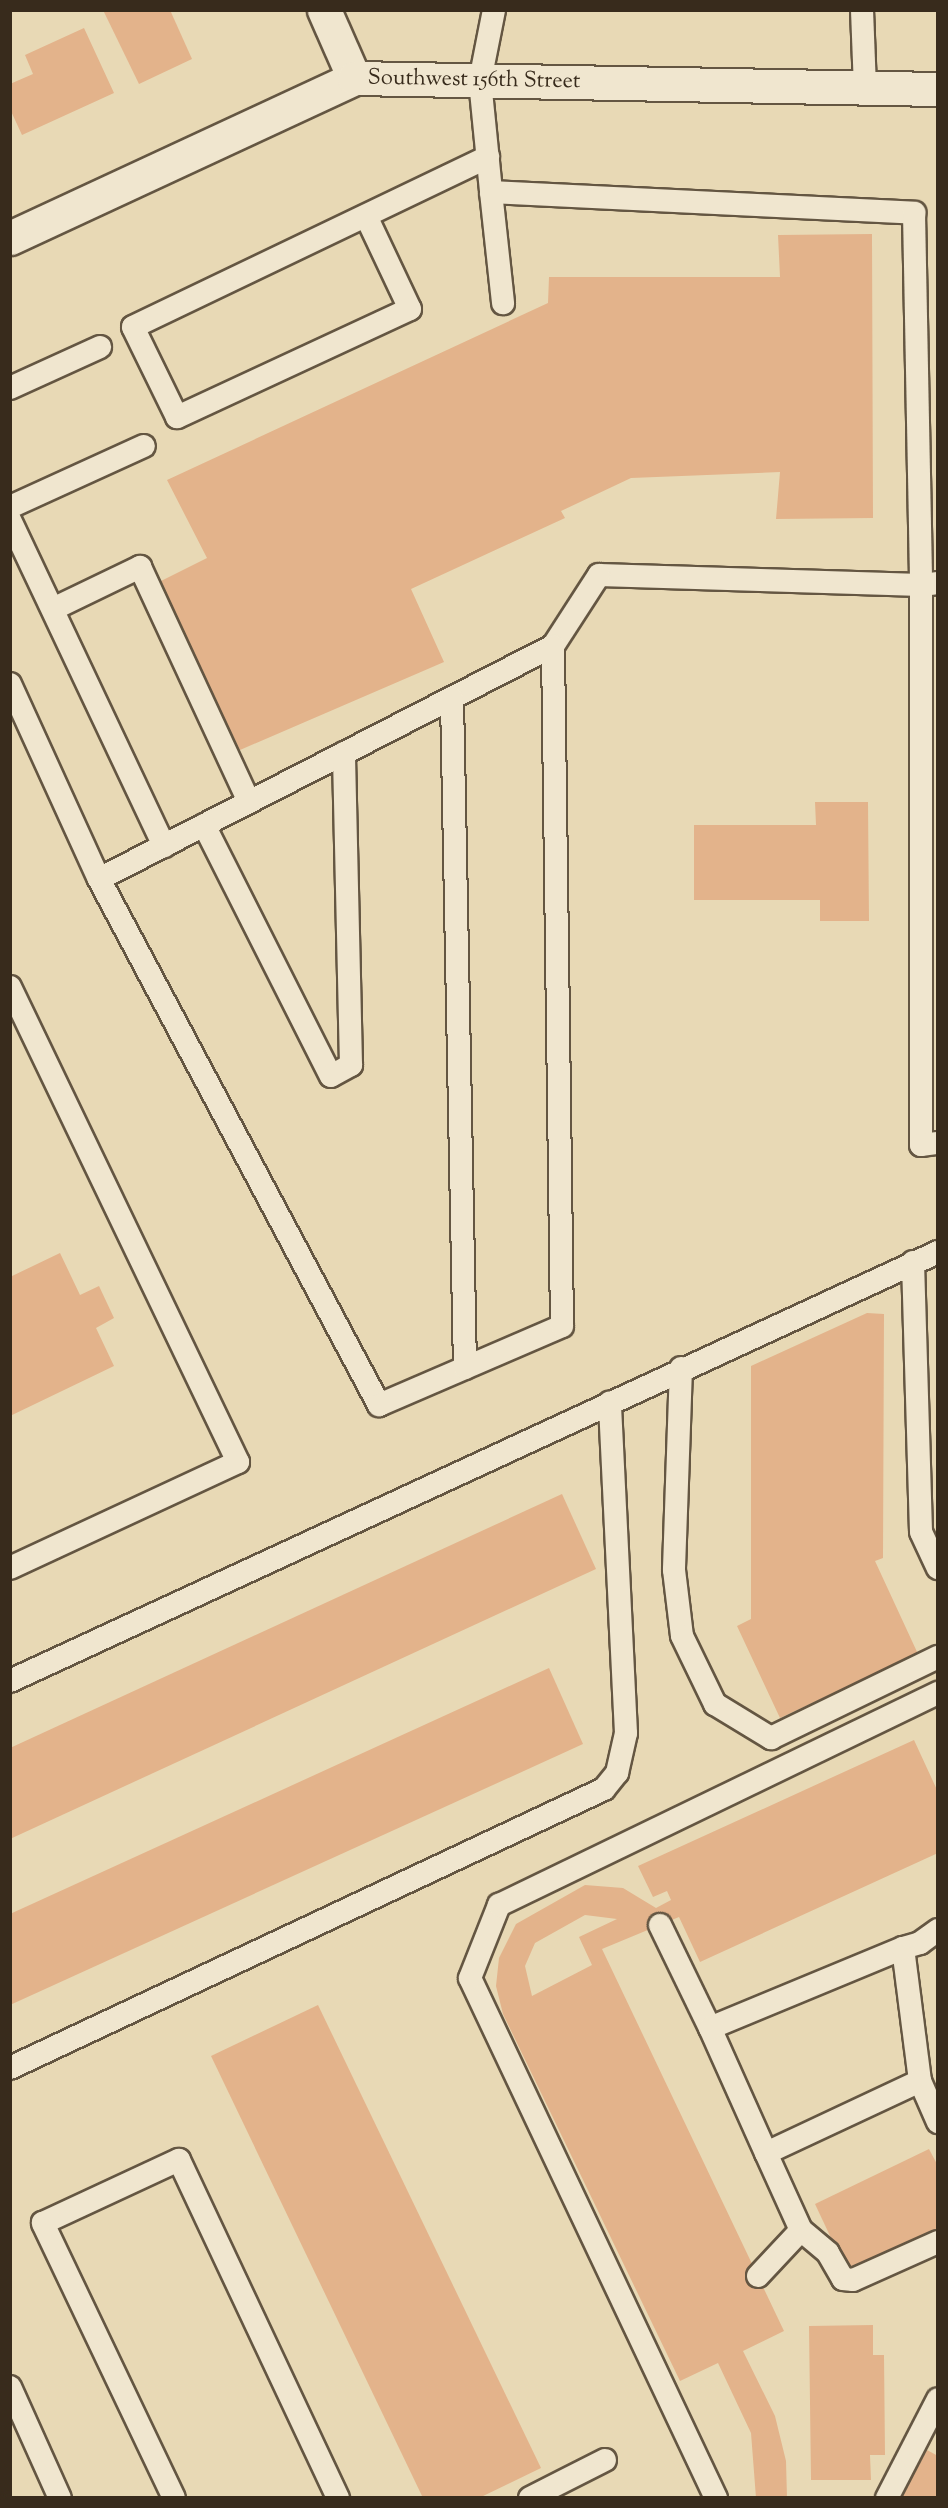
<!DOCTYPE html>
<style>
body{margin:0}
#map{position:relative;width:948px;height:2508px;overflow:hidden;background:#e8d9b5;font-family:"Sorts Mill Goudy",serif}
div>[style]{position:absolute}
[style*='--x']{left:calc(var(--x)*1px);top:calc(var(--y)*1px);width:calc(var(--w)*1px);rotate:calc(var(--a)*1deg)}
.building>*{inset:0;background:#e3b38b}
.roads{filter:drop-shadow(2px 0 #645642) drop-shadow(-2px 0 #645642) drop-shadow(0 2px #645642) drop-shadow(0 -2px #645642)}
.lane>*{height:22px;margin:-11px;padding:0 11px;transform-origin:11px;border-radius:11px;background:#f0e6cf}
.street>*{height:33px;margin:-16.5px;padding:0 16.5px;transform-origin:16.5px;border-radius:16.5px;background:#f0e6cf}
span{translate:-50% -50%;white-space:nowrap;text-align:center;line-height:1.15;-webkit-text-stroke:4.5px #f0e6cf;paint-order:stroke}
.street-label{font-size:22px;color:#382b1c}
.frame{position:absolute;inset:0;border:12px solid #382b1c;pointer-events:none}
</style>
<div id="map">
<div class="building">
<i style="clip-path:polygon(103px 10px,170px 10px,192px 59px,139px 84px)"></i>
<i style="clip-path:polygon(84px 28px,114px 93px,22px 135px,10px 109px,10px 84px,33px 74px,25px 55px)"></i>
<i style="clip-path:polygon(872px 234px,873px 518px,776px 519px,780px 472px,631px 478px,561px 511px,565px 518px,411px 589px,444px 662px,240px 750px,157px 583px,207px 558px,167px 480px,548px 303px,549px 277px,780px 277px,778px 235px)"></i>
<i style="clip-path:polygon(815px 802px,868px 802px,869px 921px,820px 921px,820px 900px,694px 900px,694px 825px,816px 825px)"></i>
<i style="clip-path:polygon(60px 1253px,80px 1295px,99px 1286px,114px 1318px,96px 1328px,114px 1366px,10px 1416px,10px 1277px)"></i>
<i style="clip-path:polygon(867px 1313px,884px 1314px,883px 1558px,875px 1561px,918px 1654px,780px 1718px,737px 1626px,751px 1619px,751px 1366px)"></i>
<i style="clip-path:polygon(562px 1494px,596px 1569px,10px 1839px,10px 1748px)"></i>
<i style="clip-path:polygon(549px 1668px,583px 1744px,10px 2005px,10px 1914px)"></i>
<i style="clip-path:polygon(evenodd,914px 1740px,938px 1792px,938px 1853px,700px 1962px,679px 1917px,602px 1949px,784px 2331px,743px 2351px,775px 2416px,786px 2461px,787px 2498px,756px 2498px,751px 2433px,718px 2363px,680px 2381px,503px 2014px,496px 1986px,499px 1958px,516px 1924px,585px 1885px,623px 1888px,656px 1908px,671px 1900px,667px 1891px,653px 1897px,638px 1866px,914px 1740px,585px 1915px,617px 1919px,579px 1937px,592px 1965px,532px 1996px,525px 1966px,535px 1943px,585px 1915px)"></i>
<i style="clip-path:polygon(318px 2005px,541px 2468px,479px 2498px,423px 2498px,211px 2056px)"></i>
<i style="clip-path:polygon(929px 2149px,938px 2166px,938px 2229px,847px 2272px,815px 2204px)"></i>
<i style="clip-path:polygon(873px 2325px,873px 2355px,884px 2355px,885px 2455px,870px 2455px,871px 2480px,811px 2480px,809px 2326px)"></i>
<i style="clip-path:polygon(927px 2450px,938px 2456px,938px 2498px,901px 2498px)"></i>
</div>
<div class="roads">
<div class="lane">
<i style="--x:494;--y:10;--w:72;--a:101.2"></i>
<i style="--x:480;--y:81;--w:112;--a:84.3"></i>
<i style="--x:491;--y:192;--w:424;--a:2.8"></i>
<i style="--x:914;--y:213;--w:372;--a:88.9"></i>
<i style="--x:921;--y:585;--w:322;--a:-178.2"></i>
<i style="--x:599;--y:575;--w:85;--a:122.9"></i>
<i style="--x:553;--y:646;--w:510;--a:152.83"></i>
<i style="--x:99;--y:879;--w:596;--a:61.97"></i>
<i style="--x:379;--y:1405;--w:199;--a:-23.3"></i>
<i style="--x:562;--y:1326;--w:680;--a:-90.76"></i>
<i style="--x:862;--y:10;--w:77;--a:87.8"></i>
<i style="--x:491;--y:192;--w:112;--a:83.8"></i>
<i style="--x:366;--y:216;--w:103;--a:64.7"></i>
<i style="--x:410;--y:309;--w:257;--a:155.1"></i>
<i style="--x:177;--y:417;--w:100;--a:-116.1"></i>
<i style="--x:133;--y:327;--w:394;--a:-25.6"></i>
<i style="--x:10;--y:388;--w:99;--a:-24.5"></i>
<i style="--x:10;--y:507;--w:147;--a:-24.5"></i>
<i style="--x:10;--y:520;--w:361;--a:64.7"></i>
<i style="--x:938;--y:583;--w:17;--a:173"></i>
<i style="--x:921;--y:585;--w:560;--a:90"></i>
<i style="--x:921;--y:1145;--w:17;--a:-7"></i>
<i style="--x:53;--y:609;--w:97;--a:-25.8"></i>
<i style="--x:140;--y:567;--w:259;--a:65.1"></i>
<i style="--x:10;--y:684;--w:214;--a:65.5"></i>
<i style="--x:452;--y:698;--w:670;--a:88.89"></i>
<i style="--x:204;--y:825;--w:281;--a:63.2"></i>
<i style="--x:331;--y:1076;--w:23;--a:-29"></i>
<i style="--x:351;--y:1065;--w:312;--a:-91.3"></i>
<i style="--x:10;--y:987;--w:527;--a:64.36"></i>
<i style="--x:238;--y:1462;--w:251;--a:155.1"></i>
<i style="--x:913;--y:1262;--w:270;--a:88.3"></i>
<i style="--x:921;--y:1532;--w:40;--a:65"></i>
<i style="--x:681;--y:1368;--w:202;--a:92"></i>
<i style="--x:674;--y:1570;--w:66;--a:83.1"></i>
<i style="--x:682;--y:1636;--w:76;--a:64.1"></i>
<i style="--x:715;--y:1704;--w:66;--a:31.3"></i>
<i style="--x:771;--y:1738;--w:186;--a:-25.9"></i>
<i style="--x:10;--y:1681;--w:1022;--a:-24.81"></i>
<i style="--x:660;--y:1925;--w:114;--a:64.1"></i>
<i style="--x:903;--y:1948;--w:134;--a:82.7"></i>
<i style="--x:920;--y:2081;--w:170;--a:154.9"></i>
<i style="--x:766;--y:2153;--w:137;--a:-114.1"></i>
<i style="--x:710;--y:2028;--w:209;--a:-22.5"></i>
<i style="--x:903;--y:1948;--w:18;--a:-16"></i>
<i style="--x:920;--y:1943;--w:22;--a:-36"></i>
<i style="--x:10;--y:2068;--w:656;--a:-25.16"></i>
<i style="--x:604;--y:1789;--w:21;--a:-51"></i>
<i style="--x:617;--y:1773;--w:41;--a:-77.3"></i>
<i style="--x:626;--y:1733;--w:331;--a:-92.8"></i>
<i style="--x:920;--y:2081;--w:45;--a:66.3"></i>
<i style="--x:766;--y:2153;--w:85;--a:65.6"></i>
<i style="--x:801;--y:2230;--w:35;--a:40"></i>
<i style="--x:828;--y:2253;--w:30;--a:60"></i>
<i style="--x:843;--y:2279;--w:10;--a:6"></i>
<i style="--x:853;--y:2280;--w:93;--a:-24.1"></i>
<i style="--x:758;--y:2276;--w:63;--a:-46.9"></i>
<i style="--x:10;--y:2387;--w:122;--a:65.8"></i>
<i style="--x:174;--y:2498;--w:305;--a:-115.5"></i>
<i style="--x:43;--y:2223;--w:150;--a:-24.9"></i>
<i style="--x:179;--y:2160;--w:374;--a:64.8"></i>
<i style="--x:530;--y:2498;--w:84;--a:-26.9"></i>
<i style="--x:716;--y:2498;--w:575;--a:-115.32"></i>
<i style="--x:470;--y:1978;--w:79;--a:-68.3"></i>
<i style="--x:499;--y:1905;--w:488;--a:-25.8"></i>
<i style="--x:887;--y:2498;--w:111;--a:-62.7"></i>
</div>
<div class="street">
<i style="--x:324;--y:10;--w:74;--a:66.2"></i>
<i style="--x:10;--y:238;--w:379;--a:-24.9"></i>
<i style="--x:354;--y:78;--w:584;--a:1.08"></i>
</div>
</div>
<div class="street-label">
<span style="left:474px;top:81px;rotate:1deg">Southwest 156th Street</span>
</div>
<div class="frame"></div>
</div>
